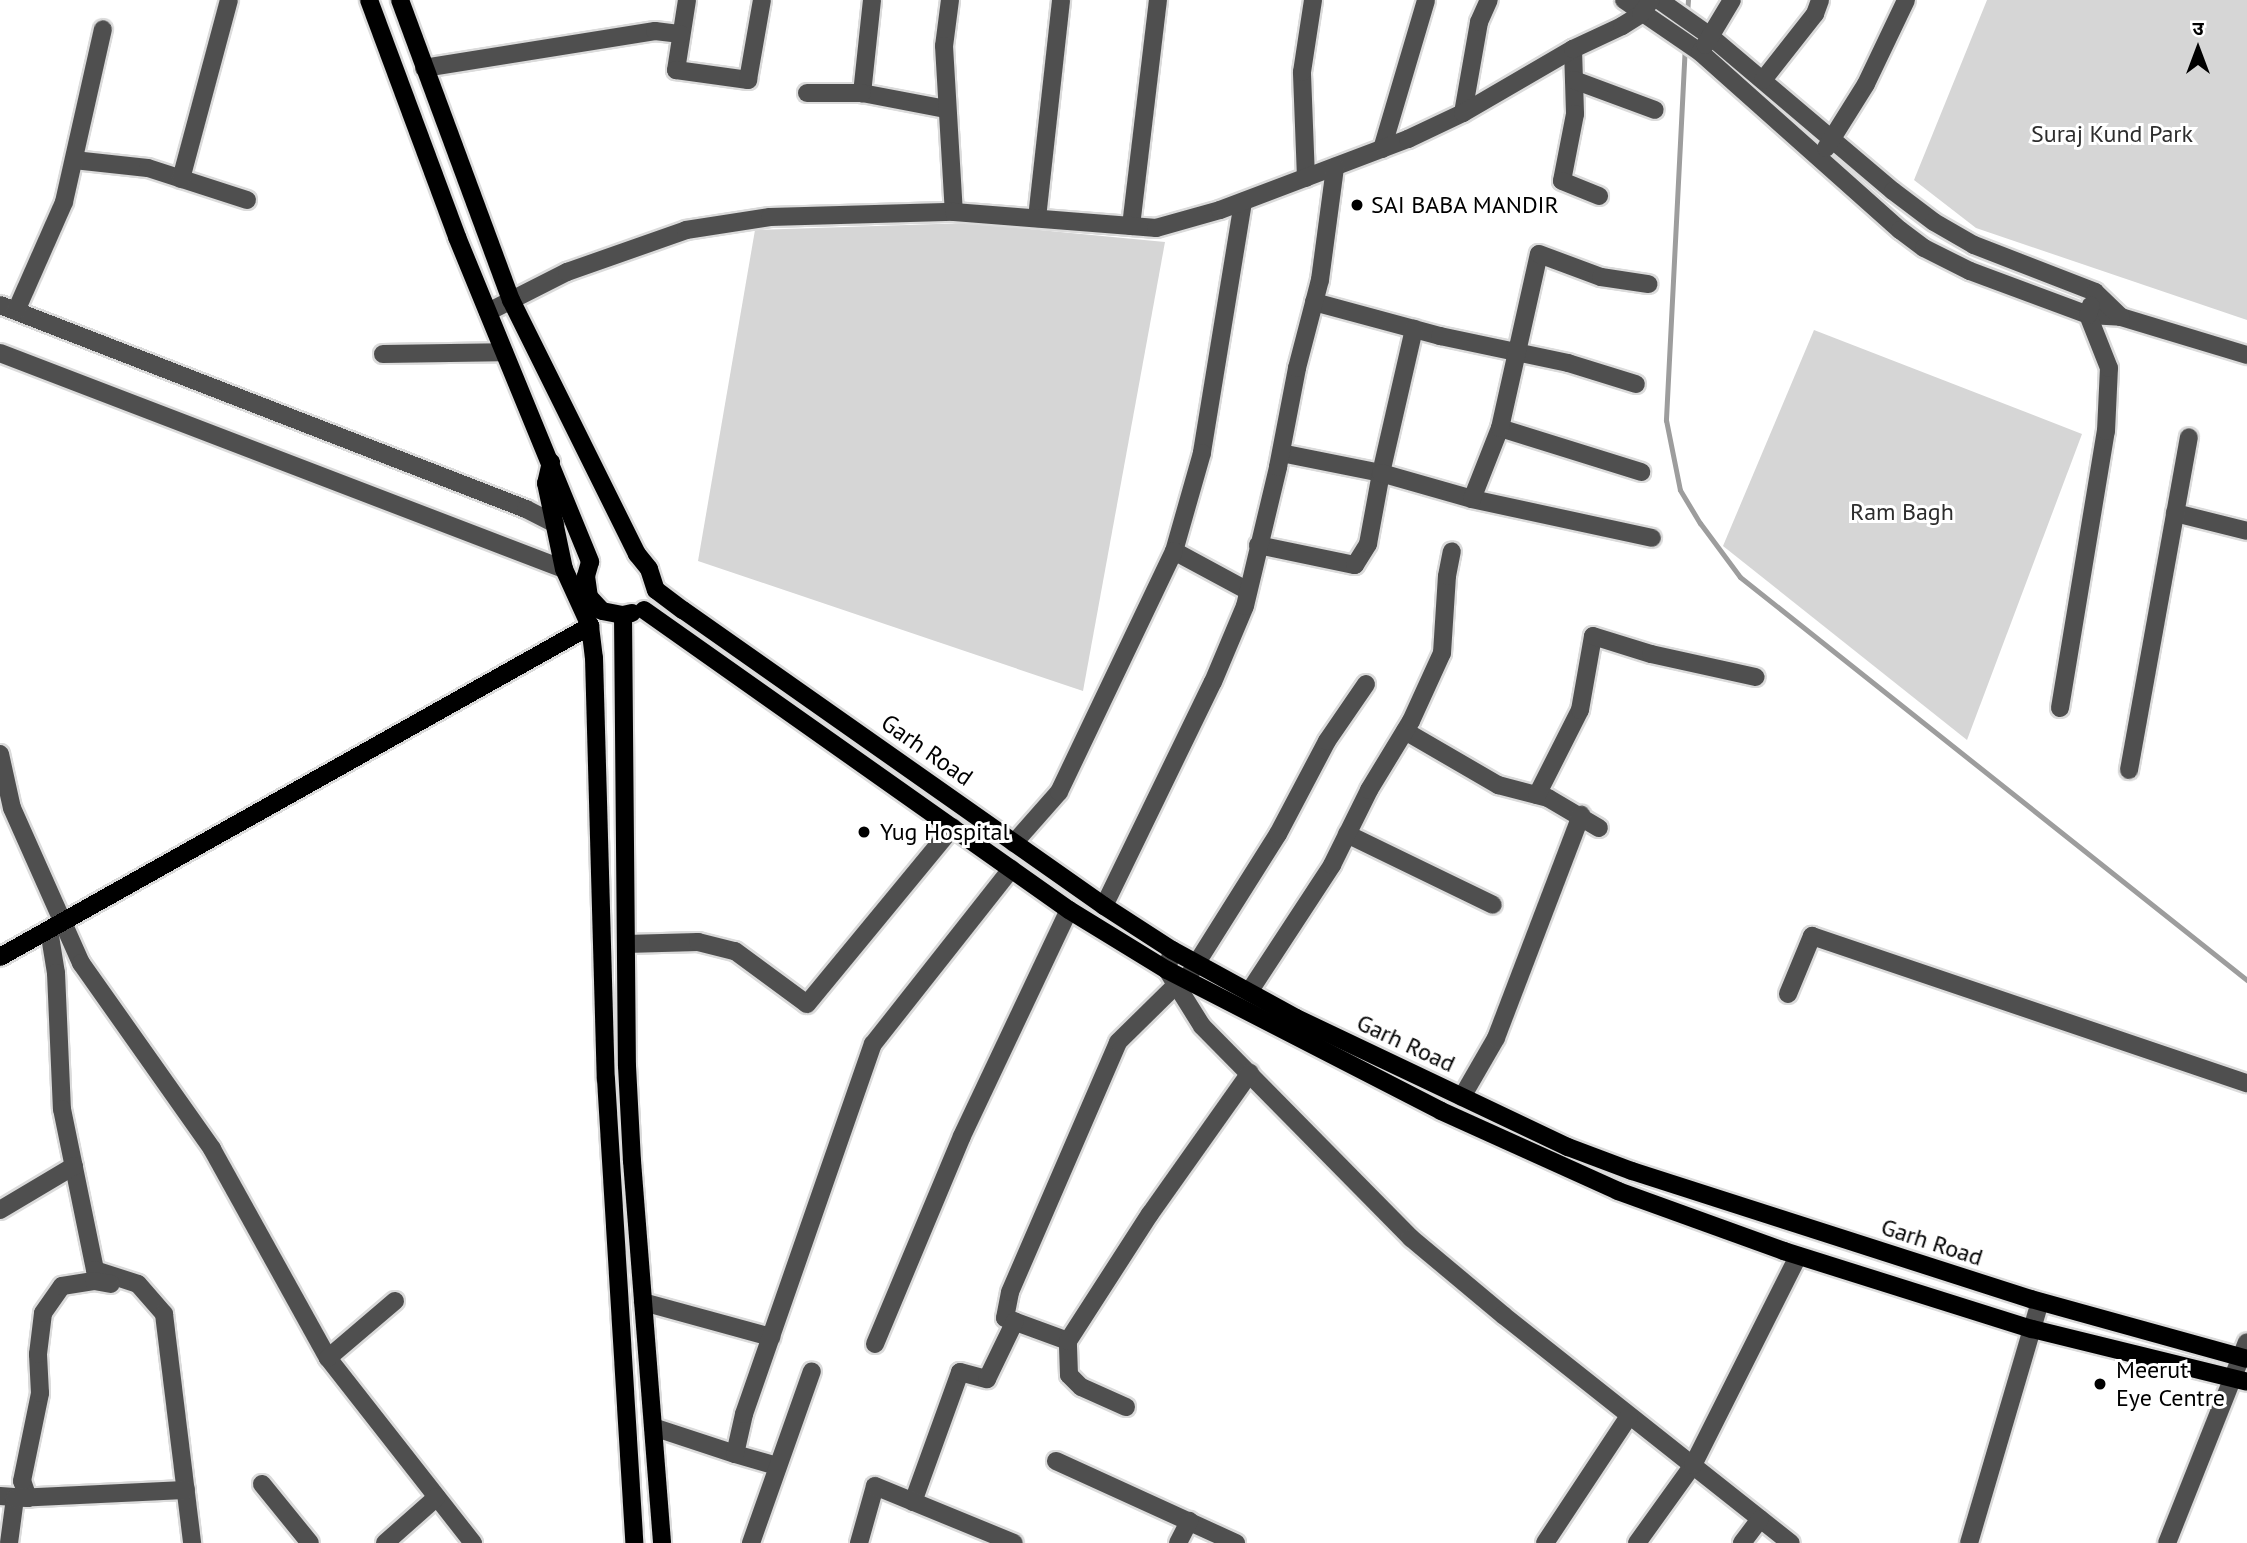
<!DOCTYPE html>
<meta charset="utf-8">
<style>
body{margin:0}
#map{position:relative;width:2247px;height:1543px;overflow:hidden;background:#fff;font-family:"PT Sans","Noto Sans Devanagari",sans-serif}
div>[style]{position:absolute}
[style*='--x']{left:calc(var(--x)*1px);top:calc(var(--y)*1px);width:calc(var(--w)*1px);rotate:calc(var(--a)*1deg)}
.green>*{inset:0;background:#d6d6d6}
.stream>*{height:5px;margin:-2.5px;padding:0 2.5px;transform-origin:2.5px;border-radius:2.5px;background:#9d9d9d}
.roads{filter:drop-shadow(2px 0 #dbdbdb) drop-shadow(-2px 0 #dbdbdb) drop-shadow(0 2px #dbdbdb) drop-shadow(0 -2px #dbdbdb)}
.minor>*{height:18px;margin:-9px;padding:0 9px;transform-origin:9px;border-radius:9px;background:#4f4f4f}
.major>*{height:18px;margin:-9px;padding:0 9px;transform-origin:9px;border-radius:9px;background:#000}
.dots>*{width:19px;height:19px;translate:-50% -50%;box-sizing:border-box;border:4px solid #fff;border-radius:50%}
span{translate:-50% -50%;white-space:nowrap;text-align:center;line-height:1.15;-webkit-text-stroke:6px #fff;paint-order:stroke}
.park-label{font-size:24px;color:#2d2d2d}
.poi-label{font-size:24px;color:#000}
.left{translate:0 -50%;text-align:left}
.street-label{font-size:24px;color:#000}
.north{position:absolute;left:2163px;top:14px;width:70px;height:70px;-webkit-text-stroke:5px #fff;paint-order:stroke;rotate:0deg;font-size:19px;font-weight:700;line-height:28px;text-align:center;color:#000}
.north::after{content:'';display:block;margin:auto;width:24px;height:32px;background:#000;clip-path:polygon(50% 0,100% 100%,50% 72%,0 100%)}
</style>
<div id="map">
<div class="green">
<i style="clip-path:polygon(1987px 0,2247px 0,2247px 320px,1976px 228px,1914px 180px)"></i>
<i style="clip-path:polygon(967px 223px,1165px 242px,1083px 691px,698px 561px,755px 230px)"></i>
<i style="clip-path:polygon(1814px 330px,2082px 434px,1967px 740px,1723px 546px)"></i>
</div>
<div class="stream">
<i style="--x:1687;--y:14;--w:14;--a:-86"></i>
<i style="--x:1686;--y:24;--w:397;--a:92.9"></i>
<i style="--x:1666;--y:420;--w:71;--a:78.7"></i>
<i style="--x:1680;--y:490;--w:39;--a:59"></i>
<i style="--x:1700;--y:523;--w:67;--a:53.5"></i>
<i style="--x:1740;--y:577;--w:648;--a:38.48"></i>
</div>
<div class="roads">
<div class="minor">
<i style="--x:687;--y:0;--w:71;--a:98.9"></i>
<i style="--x:676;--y:70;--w:73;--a:7.9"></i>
<i style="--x:748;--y:80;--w:81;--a:-80.1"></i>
<i style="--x:872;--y:0;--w:94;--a:96.1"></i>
<i style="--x:862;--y:93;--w:86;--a:10.8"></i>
<i style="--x:950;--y:0;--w:46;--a:97.4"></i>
<i style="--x:944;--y:46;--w:166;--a:86.6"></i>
<i style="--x:1624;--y:0;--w:92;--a:34.4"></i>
<i style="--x:1700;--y:52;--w:268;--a:41.7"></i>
<i style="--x:1900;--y:230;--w:30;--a:37"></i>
<i style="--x:1924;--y:248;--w:51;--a:26.6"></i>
<i style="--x:1970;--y:271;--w:126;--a:20.4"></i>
<i style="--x:2088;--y:315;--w:33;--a:3"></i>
<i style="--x:2121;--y:317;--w:132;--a:16.8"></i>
<i style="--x:1659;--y:0;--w:62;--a:35.2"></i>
<i style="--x:1710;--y:36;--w:240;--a:40.3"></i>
<i style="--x:1893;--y:191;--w:51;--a:37.1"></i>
<i style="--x:1934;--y:222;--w:46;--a:29.9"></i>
<i style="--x:1974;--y:245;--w:130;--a:21.2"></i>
<i style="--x:2095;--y:292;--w:36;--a:44"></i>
<i style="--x:1705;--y:45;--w:52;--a:-59"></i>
<i style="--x:1573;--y:49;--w:65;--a:88.2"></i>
<i style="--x:1575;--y:114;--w:68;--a:101"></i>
<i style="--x:1562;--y:181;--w:40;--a:22"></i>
<i style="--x:424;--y:68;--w:234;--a:-9.1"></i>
<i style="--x:655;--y:31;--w:26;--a:7"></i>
<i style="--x:1574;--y:80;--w:86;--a:20.3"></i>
<i style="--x:1763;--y:80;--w:84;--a:-51.8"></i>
<i style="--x:1815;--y:14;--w:15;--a:-70"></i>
<i style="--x:807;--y:93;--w:55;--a:0"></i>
<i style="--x:1463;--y:113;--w:92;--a:-80"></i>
<i style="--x:1479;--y:22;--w:24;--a:-66"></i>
<i style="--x:1826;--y:148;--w:75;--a:-58"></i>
<i style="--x:1866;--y:84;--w:93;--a:-64.5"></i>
<i style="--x:1382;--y:149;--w:155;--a:-73.5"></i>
<i style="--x:74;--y:160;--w:74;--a:6.2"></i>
<i style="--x:148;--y:168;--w:104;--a:17.9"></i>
<i style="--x:1306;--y:178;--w:106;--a:-92.2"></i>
<i style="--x:1302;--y:72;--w:73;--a:-81.3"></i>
<i style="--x:181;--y:179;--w:185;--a:-75"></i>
<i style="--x:1243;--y:202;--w:254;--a:99.3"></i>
<i style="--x:1202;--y:453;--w:102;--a:105.9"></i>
<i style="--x:1174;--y:551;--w:84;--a:28.4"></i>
<i style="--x:1037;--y:218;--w:219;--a:-83.7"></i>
<i style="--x:1131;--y:226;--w:228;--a:-83.2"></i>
<i style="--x:1314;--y:302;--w:131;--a:15.1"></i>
<i style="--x:1440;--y:336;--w:131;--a:11.9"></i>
<i style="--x:1568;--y:363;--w:71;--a:17.2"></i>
<i style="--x:0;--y:305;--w:564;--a:21.2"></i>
<i style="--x:526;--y:509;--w:33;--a:27"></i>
<i style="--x:16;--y:311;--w:119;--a:-66.2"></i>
<i style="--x:64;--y:202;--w:177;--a:-77.3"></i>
<i style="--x:488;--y:312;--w:89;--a:-26.9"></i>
<i style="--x:567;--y:272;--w:126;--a:-19.4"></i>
<i style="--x:686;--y:230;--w:85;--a:-8.8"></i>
<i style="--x:770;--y:217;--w:184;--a:-1.6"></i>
<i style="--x:954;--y:212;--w:203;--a:4.5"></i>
<i style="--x:1156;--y:228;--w:66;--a:-15.7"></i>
<i style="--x:1220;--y:210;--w:201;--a:-20.7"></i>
<i style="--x:1408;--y:139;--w:61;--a:-25.3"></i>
<i style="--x:1463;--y:113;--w:127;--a:-30.2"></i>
<i style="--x:1573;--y:49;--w:54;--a:-25.1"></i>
<i style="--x:1622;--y:26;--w:22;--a:-32"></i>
<i style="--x:1641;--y:14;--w:17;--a:-54"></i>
<i style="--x:0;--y:353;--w:604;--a:20.96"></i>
<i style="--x:383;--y:354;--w:121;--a:-0.9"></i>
<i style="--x:1500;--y:428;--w:148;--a:17.3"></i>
<i style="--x:1281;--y:453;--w:102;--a:11.3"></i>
<i style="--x:1381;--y:473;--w:148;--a:-77.1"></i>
<i style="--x:1472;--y:499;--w:184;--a:12.2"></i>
<i style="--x:2175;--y:513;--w:74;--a:14"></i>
<i style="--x:1258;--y:545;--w:99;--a:11.7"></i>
<i style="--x:1355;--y:565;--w:25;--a:-58"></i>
<i style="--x:1368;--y:544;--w:72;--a:-79.6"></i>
<i style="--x:1381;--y:473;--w:95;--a:15.9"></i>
<i style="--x:1472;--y:499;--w:76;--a:-68.5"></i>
<i style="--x:1500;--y:428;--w:178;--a:-77.4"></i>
<i style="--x:1539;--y:254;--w:66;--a:20.4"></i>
<i style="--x:1601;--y:277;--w:48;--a:8.5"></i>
<i style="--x:2060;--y:708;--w:281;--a:-80.6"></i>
<i style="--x:2106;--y:431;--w:63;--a:-87.3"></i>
<i style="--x:2109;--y:368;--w:57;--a:-111.6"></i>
<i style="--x:2088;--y:315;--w:10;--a:-73"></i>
<i style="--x:1405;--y:731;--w:108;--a:30.1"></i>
<i style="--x:1498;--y:785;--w:52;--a:14.6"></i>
<i style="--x:1548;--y:798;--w:59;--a:30.5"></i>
<i style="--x:0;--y:754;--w:55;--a:77.5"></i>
<i style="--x:12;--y:808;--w:170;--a:66"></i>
<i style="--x:81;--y:963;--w:228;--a:54.8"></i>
<i style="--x:212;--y:1149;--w:239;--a:61"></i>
<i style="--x:328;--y:1358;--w:235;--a:51.9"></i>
<i style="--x:2129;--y:770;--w:338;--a:-79.8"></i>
<i style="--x:1537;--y:795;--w:95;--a:-63.2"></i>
<i style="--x:1580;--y:710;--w:75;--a:-80"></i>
<i style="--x:1593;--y:636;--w:61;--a:17.2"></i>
<i style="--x:1651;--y:654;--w:107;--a:12.4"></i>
<i style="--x:1347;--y:834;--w:162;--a:25.9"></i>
<i style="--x:1014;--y:843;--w:68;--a:-48.6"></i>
<i style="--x:1059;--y:792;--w:267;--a:-64.5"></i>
<i style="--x:1104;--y:906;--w:249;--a:-64.1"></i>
<i style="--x:1213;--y:682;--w:82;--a:-67.2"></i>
<i style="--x:1245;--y:606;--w:143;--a:-76.6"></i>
<i style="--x:1278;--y:467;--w:101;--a:-79.1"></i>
<i style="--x:1297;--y:368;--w:91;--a:-75.4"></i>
<i style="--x:1320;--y:280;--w:114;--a:-82.4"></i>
<i style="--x:49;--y:930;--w:44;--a:80.8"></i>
<i style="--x:56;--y:973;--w:136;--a:87.5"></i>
<i style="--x:62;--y:1109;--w:164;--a:78.4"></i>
<i style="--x:95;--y:1270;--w:45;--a:18"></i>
<i style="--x:138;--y:1284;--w:40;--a:49"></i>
<i style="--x:164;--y:1314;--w:231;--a:83"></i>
<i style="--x:626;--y:944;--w:72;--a:-1.6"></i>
<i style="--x:698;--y:942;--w:38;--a:14"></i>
<i style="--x:735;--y:951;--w:89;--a:36.4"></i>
<i style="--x:807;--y:1004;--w:229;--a:-50.5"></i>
<i style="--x:1172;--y:950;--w:21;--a:104"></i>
<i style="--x:1167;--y:970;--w:66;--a:58"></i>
<i style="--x:1202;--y:1026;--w:298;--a:45.4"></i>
<i style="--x:1411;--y:1238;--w:120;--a:39.9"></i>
<i style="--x:1503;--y:1315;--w:367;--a:38.4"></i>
<i style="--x:1186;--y:980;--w:173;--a:-57.8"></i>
<i style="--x:1278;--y:834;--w:105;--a:-62.2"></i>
<i style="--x:1327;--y:741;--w:69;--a:-55.6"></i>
<i style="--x:1249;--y:992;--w:152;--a:-56.8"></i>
<i style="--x:1332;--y:865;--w:84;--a:-63.7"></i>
<i style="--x:1369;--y:790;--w:81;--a:-58.7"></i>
<i style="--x:1411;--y:721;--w:75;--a:-65.5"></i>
<i style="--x:1442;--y:653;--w:77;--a:-86.3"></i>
<i style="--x:1447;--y:576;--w:25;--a:-79"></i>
<i style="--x:1788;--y:994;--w:63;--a:-67.5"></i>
<i style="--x:1812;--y:936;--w:459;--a:18.7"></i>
<i style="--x:1462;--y:1097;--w:68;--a:-60"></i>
<i style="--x:1496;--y:1038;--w:239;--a:-69.1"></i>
<i style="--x:0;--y:1210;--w:86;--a:-30.7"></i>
<i style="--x:643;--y:1302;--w:133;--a:15.3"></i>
<i style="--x:1068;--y:1341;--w:67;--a:-159.9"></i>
<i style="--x:1005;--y:1318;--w:26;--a:-79"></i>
<i style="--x:1010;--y:1292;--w:272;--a:-66.6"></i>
<i style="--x:1118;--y:1042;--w:80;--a:-44.5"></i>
<i style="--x:875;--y:1344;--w:225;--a:-67.3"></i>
<i style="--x:962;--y:1136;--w:250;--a:-64.7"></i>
<i style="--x:328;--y:1358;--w:88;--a:-40.4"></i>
<i style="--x:1126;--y:1407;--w:49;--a:-156"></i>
<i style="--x:1081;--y:1387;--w:17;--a:-135"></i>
<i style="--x:1069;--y:1375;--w:34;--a:-92"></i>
<i style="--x:1068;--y:1341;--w:151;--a:-57.2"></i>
<i style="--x:1150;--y:1214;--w:173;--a:-54.7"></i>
<i style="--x:653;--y:1427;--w:86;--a:18.2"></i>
<i style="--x:1056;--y:1461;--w:198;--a:24.5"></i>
<i style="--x:777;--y:1466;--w:44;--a:-164.1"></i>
<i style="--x:735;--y:1454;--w:41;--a:-77.3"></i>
<i style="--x:744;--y:1414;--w:392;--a:-70.8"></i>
<i style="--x:873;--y:1044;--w:223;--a:-51.7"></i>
<i style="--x:262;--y:1484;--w:76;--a:50.9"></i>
<i style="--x:0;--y:1496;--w:28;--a:4"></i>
<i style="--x:28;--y:1498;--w:18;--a:-109"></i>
<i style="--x:22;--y:1481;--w:90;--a:-78.4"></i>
<i style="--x:40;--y:1393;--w:39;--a:-93"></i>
<i style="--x:38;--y:1354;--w:41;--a:-83"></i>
<i style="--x:43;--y:1313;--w:33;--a:-55"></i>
<i style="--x:62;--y:1286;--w:32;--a:-9"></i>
<i style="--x:94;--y:1281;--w:17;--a:10"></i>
<i style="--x:913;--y:1502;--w:138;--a:-70.1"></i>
<i style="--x:960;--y:1372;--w:28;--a:15"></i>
<i style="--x:987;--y:1379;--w:64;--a:-64.2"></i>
<i style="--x:9;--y:1543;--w:45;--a:-82.4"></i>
<i style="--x:15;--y:1498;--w:171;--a:-2.7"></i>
<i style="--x:385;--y:1543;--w:69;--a:-41.5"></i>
<i style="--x:751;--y:1543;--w:182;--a:-70.5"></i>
<i style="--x:859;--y:1543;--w:59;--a:-74.3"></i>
<i style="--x:875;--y:1486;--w:150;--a:22.3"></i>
<i style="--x:1178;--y:1543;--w:25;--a:-63"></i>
<i style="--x:1545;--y:1543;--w:152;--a:-56.5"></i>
<i style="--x:1637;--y:1543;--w:96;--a:-54.3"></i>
<i style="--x:1693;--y:1465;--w:234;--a:-63.3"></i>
<i style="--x:1742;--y:1543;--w:30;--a:-53"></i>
<i style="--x:1969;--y:1543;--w:251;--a:-73.6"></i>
<i style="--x:2167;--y:1543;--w:216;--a:-68.3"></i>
</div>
<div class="major">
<i style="--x:369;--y:0;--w:253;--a:69.6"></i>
<i style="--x:457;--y:237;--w:351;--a:67.7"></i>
<i style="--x:590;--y:562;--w:15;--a:106"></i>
<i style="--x:586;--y:576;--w:21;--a:82"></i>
<i style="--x:589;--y:597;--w:19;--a:47"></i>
<i style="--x:602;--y:611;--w:21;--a:11"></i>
<i style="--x:623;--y:615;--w:9;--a:-13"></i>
<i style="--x:400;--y:0;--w:320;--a:69.7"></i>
<i style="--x:511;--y:300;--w:284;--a:63.6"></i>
<i style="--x:637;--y:554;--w:19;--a:51"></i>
<i style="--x:649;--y:569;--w:22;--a:72"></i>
<i style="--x:656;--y:590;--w:34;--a:37"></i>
<i style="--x:683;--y:610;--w:515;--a:35.11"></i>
<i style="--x:1104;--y:906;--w:81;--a:32.9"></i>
<i style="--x:1172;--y:950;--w:141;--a:28.7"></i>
<i style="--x:1296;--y:1018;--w:301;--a:25.4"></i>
<i style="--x:1568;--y:1147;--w:68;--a:20.6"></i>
<i style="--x:1632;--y:1171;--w:419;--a:17.8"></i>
<i style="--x:2031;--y:1299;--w:224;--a:15.5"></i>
<i style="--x:551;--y:462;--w:22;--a:103"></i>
<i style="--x:546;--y:483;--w:88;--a:78.2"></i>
<i style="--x:564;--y:569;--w:63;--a:65.5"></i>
<i style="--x:590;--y:626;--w:32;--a:83"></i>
<i style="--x:594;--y:658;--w:421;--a:88.4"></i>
<i style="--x:606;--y:1079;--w:465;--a:86.5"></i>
<i style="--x:644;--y:610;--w:520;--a:35.22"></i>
<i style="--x:1069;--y:910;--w:115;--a:31.5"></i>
<i style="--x:1167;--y:970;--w:308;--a:27.2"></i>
<i style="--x:1441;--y:1111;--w:194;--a:24.3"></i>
<i style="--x:1618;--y:1191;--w:177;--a:19.9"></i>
<i style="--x:1784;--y:1251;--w:260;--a:17.5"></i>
<i style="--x:2032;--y:1329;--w:221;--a:13.8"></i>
<i style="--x:623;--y:615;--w:451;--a:89.5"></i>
<i style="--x:627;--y:1066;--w:95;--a:87"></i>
<i style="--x:632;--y:1161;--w:383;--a:85.5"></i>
<i style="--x:0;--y:957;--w:677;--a:-29.29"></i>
</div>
</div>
<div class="dots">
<i style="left:1357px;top:205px;background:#000"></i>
<i style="left:864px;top:832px;background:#000"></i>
<i style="left:2100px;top:1384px;background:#000"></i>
</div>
<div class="park-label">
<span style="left:2112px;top:134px">Suraj Kund Park</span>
<span style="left:1902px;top:512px">Ram Bagh</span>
</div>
<div class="poi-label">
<span class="left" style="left:1371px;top:205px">SAI BABA MANDIR</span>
<span class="left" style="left:880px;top:832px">Yug Hospital</span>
<span class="left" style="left:2116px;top:1384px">Meerut<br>Eye Centre</span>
</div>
<div class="street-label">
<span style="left:927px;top:750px;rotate:35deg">Garh Road</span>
<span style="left:1406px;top:1043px;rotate:25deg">Garh Road</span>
<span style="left:1932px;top:1242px;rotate:18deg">Garh Road</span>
</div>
<div class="north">उ</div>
</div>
